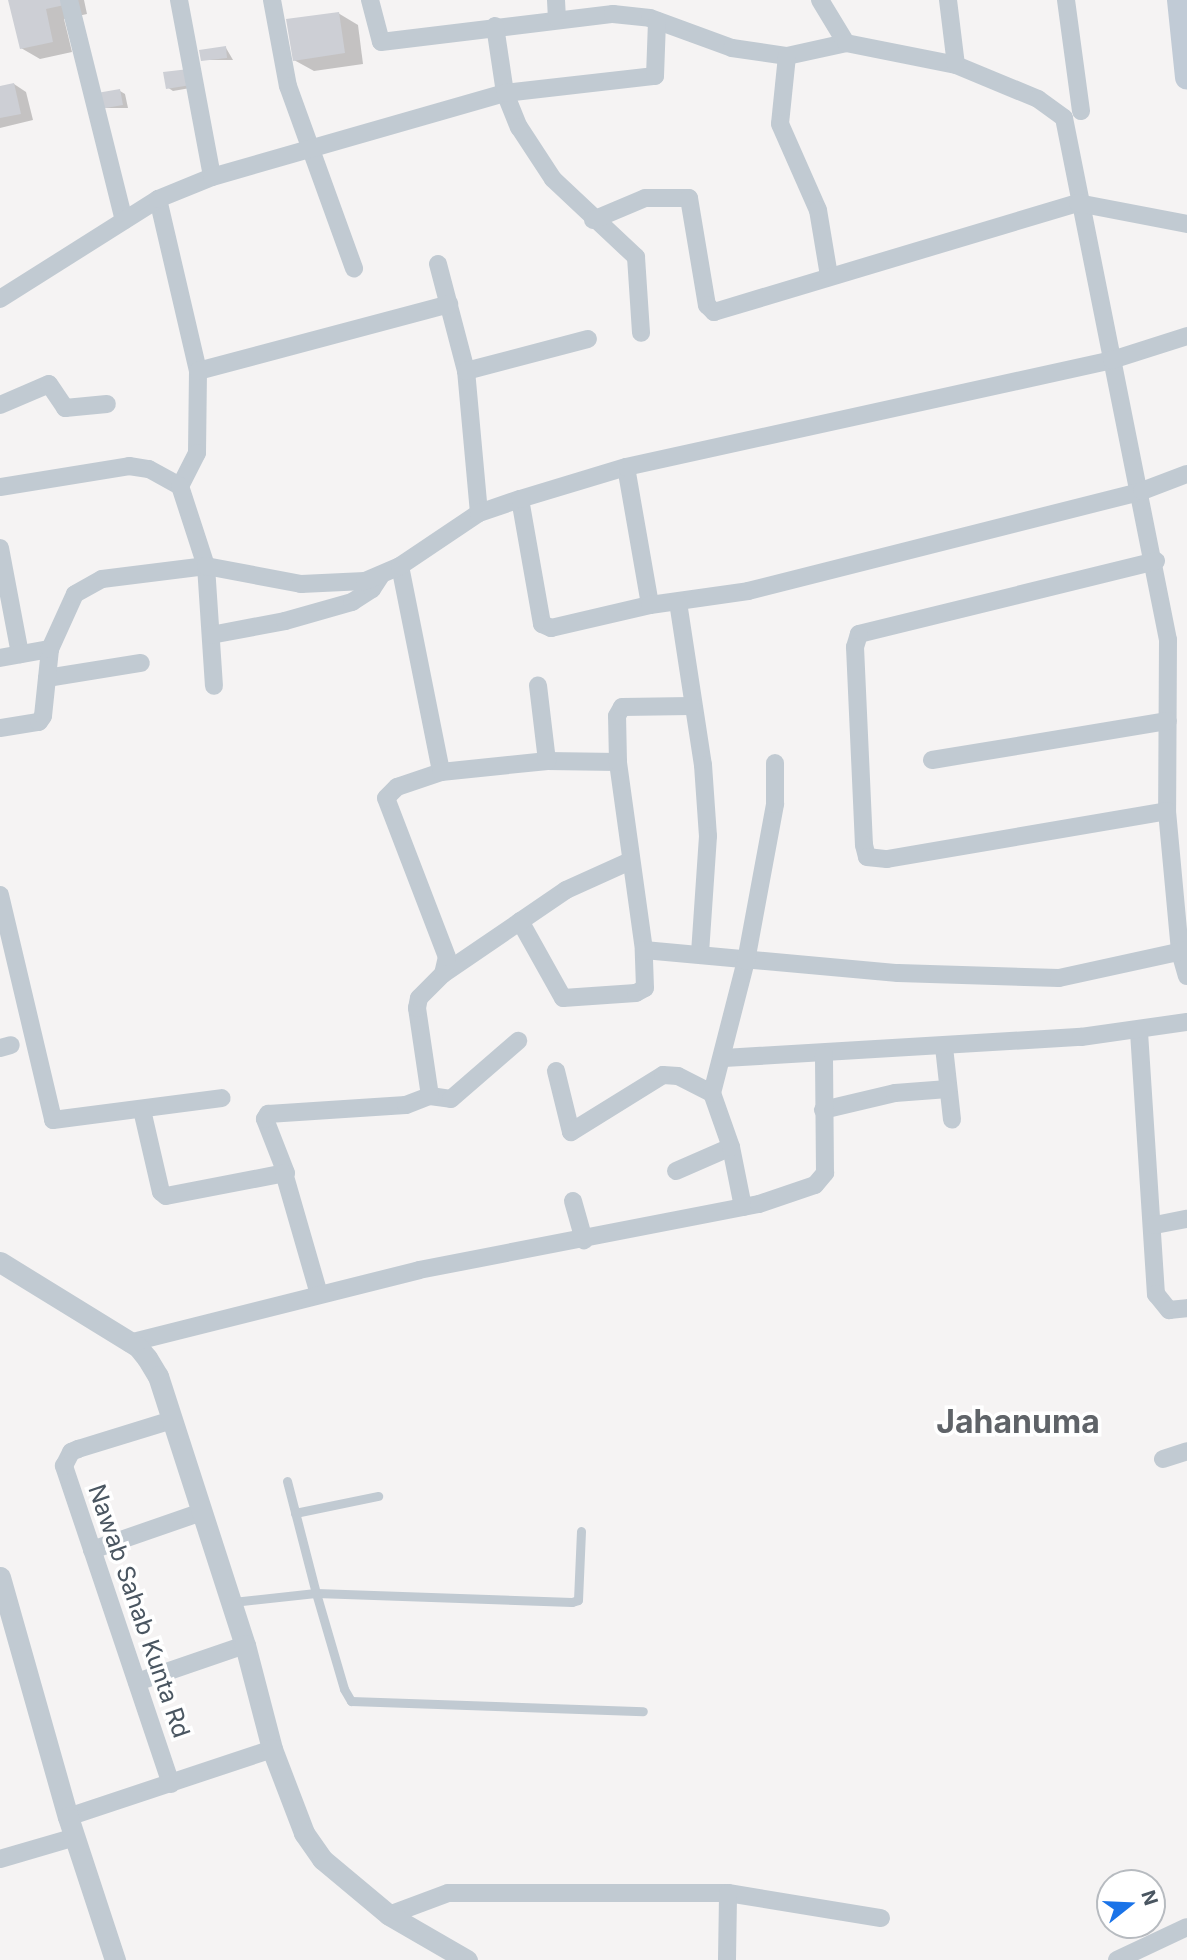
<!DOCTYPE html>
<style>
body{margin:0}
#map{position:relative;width:1187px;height:1960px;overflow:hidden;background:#f5f3f3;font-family:Inter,sans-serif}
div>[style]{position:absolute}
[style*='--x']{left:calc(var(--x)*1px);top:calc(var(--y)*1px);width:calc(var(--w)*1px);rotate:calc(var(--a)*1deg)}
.shadow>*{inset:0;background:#0003}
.building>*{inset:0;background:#cdcfd5}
.service>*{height:9px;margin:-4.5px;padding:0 4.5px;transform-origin:4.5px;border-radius:4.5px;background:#c1cad2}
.minor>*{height:18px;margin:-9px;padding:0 9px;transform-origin:9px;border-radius:9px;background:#c1cad2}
.tertiary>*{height:21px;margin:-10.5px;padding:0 10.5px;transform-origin:10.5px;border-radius:10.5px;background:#c1cad2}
.secondary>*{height:24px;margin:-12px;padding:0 12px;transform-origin:12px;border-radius:12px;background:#c1cbd6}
span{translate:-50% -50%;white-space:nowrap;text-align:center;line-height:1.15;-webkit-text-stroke:7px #fff;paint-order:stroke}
.street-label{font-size:24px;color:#4a5661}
.district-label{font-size:32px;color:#5f6368;font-weight:700}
.north{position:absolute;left:1096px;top:1869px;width:70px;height:70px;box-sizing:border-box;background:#fff;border:2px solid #b7bbc0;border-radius:50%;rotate:72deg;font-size:19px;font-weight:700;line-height:28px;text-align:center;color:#4a5661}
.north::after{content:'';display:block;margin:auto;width:24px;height:32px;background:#1a73e8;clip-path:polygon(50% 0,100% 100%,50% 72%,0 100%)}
</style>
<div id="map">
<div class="shadow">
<i style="clip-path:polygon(10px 0,84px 0,87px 14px,64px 19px,72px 52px,40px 59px,21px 48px)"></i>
<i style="clip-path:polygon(338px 13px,358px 25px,363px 64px,314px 71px,294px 60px)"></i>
<i style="clip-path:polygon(226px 48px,233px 60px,202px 60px)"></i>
<i style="clip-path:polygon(165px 74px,196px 87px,173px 91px,167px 87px)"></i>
<i style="clip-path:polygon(14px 84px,26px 92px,33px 120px,0 128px,0 87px)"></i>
<i style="clip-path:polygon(120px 91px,125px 94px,128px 108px,102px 108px)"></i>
</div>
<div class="building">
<i style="clip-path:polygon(8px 0,68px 0,69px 4px,46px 9px,53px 42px,20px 49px)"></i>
<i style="clip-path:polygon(339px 12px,345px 53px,293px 61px,286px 19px)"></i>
<i style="clip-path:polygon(226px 46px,227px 58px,201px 61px,199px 50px)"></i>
<i style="clip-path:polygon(189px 69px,191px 85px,166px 89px,163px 72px)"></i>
<i style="clip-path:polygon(14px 83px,21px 114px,0 118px,0 86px)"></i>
<i style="clip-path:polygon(120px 89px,123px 105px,100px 109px,97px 93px)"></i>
</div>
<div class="service">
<i style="--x:287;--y:1481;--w:116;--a:75.5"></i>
<i style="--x:316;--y:1593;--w:256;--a:2"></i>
<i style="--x:572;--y:1602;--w:6;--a:-18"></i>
<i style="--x:578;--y:1600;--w:69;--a:-87.5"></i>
<i style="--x:295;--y:1513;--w:85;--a:-11.6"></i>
<i style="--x:233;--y:1602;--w:83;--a:-6.2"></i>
<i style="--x:316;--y:1593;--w:100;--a:73.7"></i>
<i style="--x:344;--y:1689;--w:14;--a:60"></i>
<i style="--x:351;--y:1701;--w:292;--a:2"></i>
</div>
<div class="minor">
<i style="--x:69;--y:0;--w:227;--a:76"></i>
<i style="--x:179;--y:0;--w:180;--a:79.4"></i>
<i style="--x:272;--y:0;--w:87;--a:79.5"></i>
<i style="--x:288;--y:86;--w:194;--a:70.1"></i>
<i style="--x:370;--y:0;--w:43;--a:75.3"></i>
<i style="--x:381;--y:42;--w:234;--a:-6.9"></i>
<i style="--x:613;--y:14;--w:37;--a:6"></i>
<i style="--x:650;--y:18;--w:87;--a:20.1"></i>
<i style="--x:732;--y:48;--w:56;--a:8.3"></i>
<i style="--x:787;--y:56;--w:60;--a:-12.4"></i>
<i style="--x:556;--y:0;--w:18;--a:87"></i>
<i style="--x:820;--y:0;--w:50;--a:58.8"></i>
<i style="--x:846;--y:43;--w:112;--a:11.3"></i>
<i style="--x:956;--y:65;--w:89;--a:22.5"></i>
<i style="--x:1038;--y:99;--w:32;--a:36"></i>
<i style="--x:1064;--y:118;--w:532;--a:78.73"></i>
<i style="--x:1168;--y:640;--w:171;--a:90.3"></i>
<i style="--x:1167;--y:811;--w:142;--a:84.7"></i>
<i style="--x:1180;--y:952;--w:25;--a:74"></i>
<i style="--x:948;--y:0;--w:65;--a:83"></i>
<i style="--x:1066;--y:0;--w:112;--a:82.3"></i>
<i style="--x:495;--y:26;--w:68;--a:81.5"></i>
<i style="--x:505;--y:93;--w:37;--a:68"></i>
<i style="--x:519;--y:127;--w:62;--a:56.8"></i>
<i style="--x:553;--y:179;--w:114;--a:43.2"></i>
<i style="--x:636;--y:257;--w:76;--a:86.2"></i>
<i style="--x:787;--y:56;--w:68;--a:95.9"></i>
<i style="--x:780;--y:124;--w:94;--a:66.2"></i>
<i style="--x:818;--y:210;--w:67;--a:80.5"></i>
<i style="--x:158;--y:199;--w:177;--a:76.9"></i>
<i style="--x:198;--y:371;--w:82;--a:90.7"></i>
<i style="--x:197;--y:453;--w:37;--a:117"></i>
<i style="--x:593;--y:220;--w:56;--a:-22.9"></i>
<i style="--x:645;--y:198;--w:44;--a:0"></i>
<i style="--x:689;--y:198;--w:109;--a:80.5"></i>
<i style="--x:707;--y:305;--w:10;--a:45"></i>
<i style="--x:714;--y:312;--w:380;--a:-16.7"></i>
<i style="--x:1078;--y:203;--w:111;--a:10.9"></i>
<i style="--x:438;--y:264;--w:111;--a:75.3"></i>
<i style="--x:0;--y:299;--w:187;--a:-32.3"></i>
<i style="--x:158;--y:199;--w:58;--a:-22.2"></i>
<i style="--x:212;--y:177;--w:305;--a:-16"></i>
<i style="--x:505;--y:93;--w:151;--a:-6.5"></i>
<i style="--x:655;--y:76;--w:55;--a:-87.9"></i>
<i style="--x:198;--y:371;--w:260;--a:-14.9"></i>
<i style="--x:0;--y:405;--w:53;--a:-23.2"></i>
<i style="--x:49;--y:384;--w:29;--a:56"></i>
<i style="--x:65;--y:408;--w:42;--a:-5.4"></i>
<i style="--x:626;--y:467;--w:140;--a:80.1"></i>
<i style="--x:0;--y:487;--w:131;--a:-9.2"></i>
<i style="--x:129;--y:466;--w:20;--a:9"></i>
<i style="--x:149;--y:469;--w:35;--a:29"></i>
<i style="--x:180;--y:486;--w:84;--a:72"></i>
<i style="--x:206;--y:566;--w:120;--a:86.2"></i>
<i style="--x:520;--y:499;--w:127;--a:80"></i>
<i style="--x:542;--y:624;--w:10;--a:24"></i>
<i style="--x:551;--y:628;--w:102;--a:-13.1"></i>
<i style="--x:650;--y:605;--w:99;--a:-8.1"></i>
<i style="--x:748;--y:591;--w:406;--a:-14.2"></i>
<i style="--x:1142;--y:491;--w:48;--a:-20.7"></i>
<i style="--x:479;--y:513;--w:143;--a:-95.2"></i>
<i style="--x:466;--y:371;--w:126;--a:-14.7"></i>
<i style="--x:0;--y:548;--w:108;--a:79.3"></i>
<i style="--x:1156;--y:561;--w:306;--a:166.2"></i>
<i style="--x:859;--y:634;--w:14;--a:107"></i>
<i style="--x:855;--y:647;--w:198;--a:87.4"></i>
<i style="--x:864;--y:845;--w:12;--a:76"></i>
<i style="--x:867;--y:857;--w:20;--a:6"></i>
<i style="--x:887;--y:859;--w:284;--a:-9.7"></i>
<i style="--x:400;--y:566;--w:210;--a:78.7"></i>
<i style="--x:678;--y:602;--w:165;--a:81.3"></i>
<i style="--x:703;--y:765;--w:71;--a:86"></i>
<i style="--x:708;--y:836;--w:118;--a:93.9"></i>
<i style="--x:211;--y:635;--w:75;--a:-10.7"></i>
<i style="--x:285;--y:621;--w:70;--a:-15.8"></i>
<i style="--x:352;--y:602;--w:24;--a:-33"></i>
<i style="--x:372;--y:589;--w:17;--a:-57"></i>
<i style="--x:0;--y:658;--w:51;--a:-10.2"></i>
<i style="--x:47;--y:678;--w:95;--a:-9.1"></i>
<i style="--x:0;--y:728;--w:39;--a:-9"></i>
<i style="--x:39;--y:722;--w:7;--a:-56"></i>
<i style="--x:43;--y:716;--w:67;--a:-84"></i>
<i style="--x:50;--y:649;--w:60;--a:-65.6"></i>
<i style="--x:75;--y:594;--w:31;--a:-29"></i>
<i style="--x:102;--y:579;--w:105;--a:-7.1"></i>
<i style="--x:206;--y:566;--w:97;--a:10.7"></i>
<i style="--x:301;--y:584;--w:64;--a:-2.7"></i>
<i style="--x:365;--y:581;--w:38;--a:-23"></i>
<i style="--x:400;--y:566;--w:95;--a:-33.9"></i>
<i style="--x:479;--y:513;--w:43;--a:-18.9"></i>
<i style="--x:520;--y:499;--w:111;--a:-16.8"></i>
<i style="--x:626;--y:467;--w:498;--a:-12.4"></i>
<i style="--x:1112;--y:360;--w:79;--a:-17.7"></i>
<i style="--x:932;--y:760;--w:239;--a:-9.4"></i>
<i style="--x:547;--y:761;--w:71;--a:0.8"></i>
<i style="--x:0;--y:895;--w:231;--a:76.7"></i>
<i style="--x:53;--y:1120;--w:170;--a:-7.4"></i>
<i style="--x:520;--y:921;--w:88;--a:60.8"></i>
<i style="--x:563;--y:998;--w:73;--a:-3.9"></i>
<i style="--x:636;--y:993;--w:10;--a:-29"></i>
<i style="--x:645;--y:988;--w:38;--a:-92"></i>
<i style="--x:644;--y:950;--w:190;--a:-97.9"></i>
<i style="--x:618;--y:762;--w:46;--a:-91.2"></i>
<i style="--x:617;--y:716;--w:10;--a:-61"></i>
<i style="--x:622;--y:707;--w:69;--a:-0.8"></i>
<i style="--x:644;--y:950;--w:255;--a:5.2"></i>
<i style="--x:898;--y:973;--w:161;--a:1.8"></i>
<i style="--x:1059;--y:978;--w:131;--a:-12.3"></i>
<i style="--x:443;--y:974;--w:149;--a:-34.3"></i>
<i style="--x:566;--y:890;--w:68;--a:-24.3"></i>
<i style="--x:1139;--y:1032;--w:263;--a:86.3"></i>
<i style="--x:1156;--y:1294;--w:21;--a:51"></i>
<i style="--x:1169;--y:1310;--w:18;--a:-6"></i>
<i style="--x:944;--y:1047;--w:73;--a:83.7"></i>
<i style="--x:0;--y:1048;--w:11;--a:-15"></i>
<i style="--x:724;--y:1058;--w:358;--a:-3.4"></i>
<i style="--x:1081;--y:1037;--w:107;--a:-8.1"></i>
<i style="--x:556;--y:1071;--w:63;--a:76.2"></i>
<i style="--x:571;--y:1132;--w:108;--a:-31.8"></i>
<i style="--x:663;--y:1075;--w:15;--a:4"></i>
<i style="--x:678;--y:1076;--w:38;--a:27"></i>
<i style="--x:430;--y:1096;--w:21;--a:8"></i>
<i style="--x:451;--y:1099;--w:89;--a:-40.9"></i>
<i style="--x:142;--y:1110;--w:84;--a:77"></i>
<i style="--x:161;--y:1192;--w:6;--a:39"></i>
<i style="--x:166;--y:1196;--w:122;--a:-10.9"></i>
<i style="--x:286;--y:1173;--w:58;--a:-111.3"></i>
<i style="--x:265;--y:1119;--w:6;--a:-59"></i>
<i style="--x:268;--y:1114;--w:138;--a:-3.7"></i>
<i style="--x:406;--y:1105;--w:26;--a:-21"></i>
<i style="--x:430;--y:1096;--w:89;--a:-98.4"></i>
<i style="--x:417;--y:1008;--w:10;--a:-79"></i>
<i style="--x:419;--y:998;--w:34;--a:-45"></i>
<i style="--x:443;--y:974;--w:17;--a:-77"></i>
<i style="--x:447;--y:957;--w:170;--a:-111"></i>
<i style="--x:386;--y:798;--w:16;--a:-45"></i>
<i style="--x:397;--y:787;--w:46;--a:-18.8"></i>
<i style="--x:441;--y:772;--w:107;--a:-5.9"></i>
<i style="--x:547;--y:761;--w:76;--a:-96.8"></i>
<i style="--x:823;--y:1110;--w:74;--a:-13.3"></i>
<i style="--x:895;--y:1093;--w:53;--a:-4.3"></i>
<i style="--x:676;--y:1171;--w:60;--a:-23.6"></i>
<i style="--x:284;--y:1173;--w:126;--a:73.9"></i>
<i style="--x:573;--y:1201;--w:41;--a:74.2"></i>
<i style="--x:743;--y:1207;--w:61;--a:-101.3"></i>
<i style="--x:731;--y:1147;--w:57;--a:-109.4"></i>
<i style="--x:712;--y:1093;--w:136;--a:-75.6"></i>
<i style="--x:746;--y:961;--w:160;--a:-79.5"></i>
<i style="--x:775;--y:804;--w:41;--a:-90"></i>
<i style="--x:1155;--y:1225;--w:33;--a:-11"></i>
<i style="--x:129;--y:1343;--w:299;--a:-14.1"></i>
<i style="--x:419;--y:1270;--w:346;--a:-11"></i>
<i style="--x:759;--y:1204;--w:59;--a:-18.7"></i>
<i style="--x:815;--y:1185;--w:16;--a:-50"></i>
<i style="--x:825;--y:1173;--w:118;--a:-90.5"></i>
<i style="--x:1163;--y:1459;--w:25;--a:-18"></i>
<i style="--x:92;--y:1550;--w:116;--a:-19.1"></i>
<i style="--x:137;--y:1682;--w:114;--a:-18.9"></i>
<i style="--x:171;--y:1784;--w:336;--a:-108.6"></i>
<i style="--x:64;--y:1466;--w:16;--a:-63"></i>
<i style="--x:71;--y:1452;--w:8;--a:-23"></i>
<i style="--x:78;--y:1449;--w:98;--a:-17.1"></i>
<i style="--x:68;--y:1817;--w:215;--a:-18.4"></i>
<i style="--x:0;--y:1859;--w:78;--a:-16.3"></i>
<i style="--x:389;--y:1915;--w:63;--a:-20.4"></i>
<i style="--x:448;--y:1893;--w:280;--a:0"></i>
<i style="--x:728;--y:1893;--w:155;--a:9.3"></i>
<i style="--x:727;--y:1960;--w:67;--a:-89.1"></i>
<i style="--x:1117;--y:1960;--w:77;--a:-25.2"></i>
</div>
<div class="tertiary">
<i style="--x:0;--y:1262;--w:162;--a:31.6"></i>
<i style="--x:138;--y:1347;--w:14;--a:51"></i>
<i style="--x:147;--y:1358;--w:21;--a:59"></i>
<i style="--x:158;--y:1376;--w:283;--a:72.1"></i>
<i style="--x:245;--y:1645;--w:107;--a:75.4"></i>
<i style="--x:272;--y:1749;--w:90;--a:69.1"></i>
<i style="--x:304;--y:1833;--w:32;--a:55"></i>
<i style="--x:322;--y:1859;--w:87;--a:39.9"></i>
<i style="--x:389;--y:1915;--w:90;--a:30"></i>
<i style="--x:0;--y:1577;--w:249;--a:74.2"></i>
<i style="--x:68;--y:1817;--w:151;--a:71.8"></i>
</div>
<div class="secondary">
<i style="--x:1179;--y:0;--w:78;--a:84.1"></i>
</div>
<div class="street-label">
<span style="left:139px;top:1611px;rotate:71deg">Nawab Sahab Kunta Rd</span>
</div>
<div class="district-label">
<span style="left:1018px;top:1422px">Jahanuma</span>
</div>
<div class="north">N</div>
</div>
